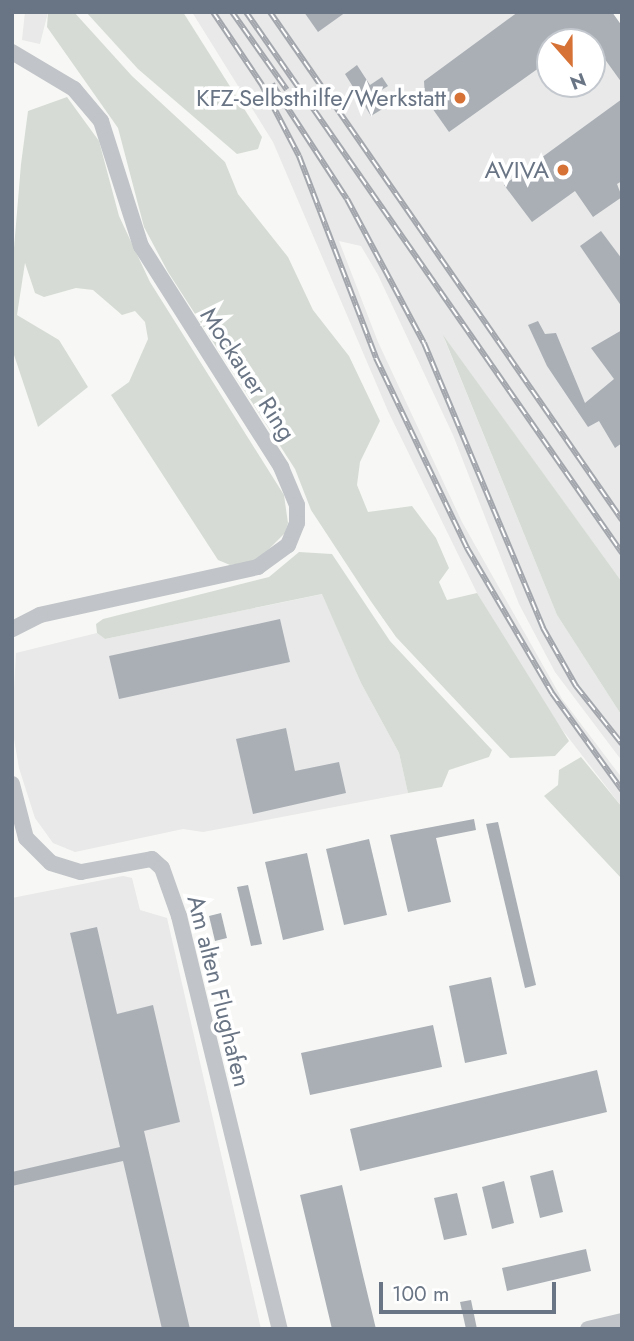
<!DOCTYPE html>
<style>
body{margin:0}
#map{position:relative;width:634px;height:1341px;overflow:hidden;background:#f7f8f5;font-family:Jost,sans-serif}
div>[style]{position:absolute}
[style*='--x']{left:calc(var(--x)*1px);top:calc(var(--y)*1px);width:calc(var(--w)*1px);rotate:calc(var(--a)*1deg)}
.built>*{inset:0;background:#e8e9e8}
.green>*{inset:0;background:#d6dcd5}
.building>*{inset:0;background:#aaafb6}
.minor>*{height:16px;margin:-8px;padding:0 8px;transform-origin:8px;border-radius:8px;background:#c1c4c8}
.rail>*{height:6px;margin-top:-3px;transform-origin:0;background:repeating-linear-gradient(90deg,#fff 0 10px,#a3a7ad 0 20px);box-sizing:border-box;border-block:2px solid #a3a7ad}
.dots>*{width:19px;height:19px;translate:-50% -50%;box-sizing:border-box;border:4px solid #fff;border-radius:50%}
span{translate:-50% -50%;white-space:nowrap;text-align:center;line-height:1.15;-webkit-text-stroke:7px #fff;paint-order:stroke}
.poi-label{font-size:24px;color:#697484}
.right{translate:-100% -50%;text-align:right}
.street-label{font-size:24px;color:#697484}
.frame{position:absolute;inset:0;border:14px solid #697484;pointer-events:none}
.north{position:absolute;left:536px;top:28px;width:70px;height:70px;box-sizing:border-box;background:#fff;border:2px solid #c3c7ce;border-radius:50%;rotate:159deg;font-size:19px;font-weight:700;line-height:28px;text-align:center;color:#697484}
.north::after{content:'';display:block;margin:auto;width:24px;height:32px;background:#d77236;clip-path:polygon(50% 0,100% 100%,50% 72%,0 100%)}
.scale{position:absolute;left:379px;top:1282px;width:177px;height:32px;box-sizing:border-box;border:4px solid #697484;border-top:0;padding-left:9px;font-size:21px;line-height:24px;white-space:nowrap;color:#697484;-webkit-text-stroke:5px #fff;paint-order:stroke}
</style>
<div id="map">
<div class="built">
<i style="clip-path:polygon(25px 12px,48px 12px,40px 44px,22px 40px)"></i>
<i style="clip-path:polygon(evenodd,192px 12px,611px 12px,622px 27px,622px 582px,444px 338px,557px 615px,622px 716px,622px 761px,555px 672px,519px 604px,453px 435px,378px 275px,361px 246px,339px 241px,378px 342px,462px 522px,562px 699px,622px 778px,622px 807px,547px 710px,477px 593px,388px 411px,273px 142px,192px 12px,550px 42px,592px 42px,592px 84px,550px 84px,550px 42px)"></i>
<i style="clip-path:polygon(323px 594px,361px 683px,399px 753px,408px 793px,203px 832px,183px 829px,75px 852px,53px 843px,35px 818px,19px 768px,12px 727px,16px 653px,97px 633px,105px 639px)"></i>
<i style="clip-path:polygon(123px 876px,132px 878px,140px 910px,167px 918px,261px 1329px,12px 1329px,12px 898px)"></i>
</div>
<div class="green">
<i style="clip-path:polygon(48px 12px,74px 12px,132px 76px,225px 162px,238px 194px,288px 257px,313px 310px,349px 356px,380px 421px,360px 462px,357px 485px,368px 512px,412px 506px,436px 538px,449px 568px,439px 582px,447px 600px,477px 593px,569px 741px,555px 756px,510px 758px,396px 637px,370px 600px,311px 510px,295px 469px,168px 272px,144px 227px,118px 128px,47px 27px)"></i>
<i style="clip-path:polygon(86px 12px,183px 12px,262px 137px,258px 149px,237px 154px,138px 69px)"></i>
<i style="clip-path:polygon(67px 97px,99px 141px,119px 216px,150px 282px,284px 495px,288px 523px,285px 533px,257px 561px,230px 565px,218px 560px,111px 395px,129px 382px,148px 339px,145px 322px,135px 311px,122px 315px,93px 290px,76px 288px,44px 297px,35px 293px,25px 263px,17px 315px,59px 340px,88px 387px,38px 427px,12px 349px,12px 272px,21px 164px,28px 111px)"></i>
<i style="clip-path:polygon(443px 335px,622px 582px,622px 716px,557px 615px)"></i>
<i style="clip-path:polygon(299px 552px,332px 554px,390px 641px,492px 750px,489px 757px,449px 770px,442px 787px,408px 793px,399px 753px,361px 683px,322px 594px,105px 639px,97px 633px,96px 624px,103px 619px,269px 577px)"></i>
<i style="clip-path:polygon(581px 757px,622px 807px,622px 879px,544px 796px,558px 785px,559px 770px)"></i>
</div>
<div class="building">
<i style="clip-path:polygon(304px 12px,346px 12px,318px 32px)"></i>
<i style="clip-path:polygon(518px 12px,612px 12px,622px 26px,622px 83px,604px 58px,592px 67px,592px 42px,550px 42px,550px 60px,449px 132px,425px 98px,424px 81px)"></i>
<i style="clip-path:polygon(357px 65px,370px 85px,382px 77px,388px 86px,375px 94px,384px 108px,371px 116px,345px 74px)"></i>
<i style="clip-path:polygon(622px 99px,622px 181px,617px 184px,622px 197px,593px 217px,575px 191px,532px 222px,504px 185px)"></i>
<i style="clip-path:polygon(601px 231px,622px 259px,622px 307px,580px 246px)"></i>
<i style="clip-path:polygon(538px 321px,545px 334px,556px 333px,585px 403px,614px 379px,591px 348px,622px 330px,622px 443px,615px 448px,599px 421px,588px 427px,547px 366px,528px 325px)"></i>
<i style="clip-path:polygon(280px 619px,290px 662px,119px 699px,109px 656px)"></i>
<i style="clip-path:polygon(286px 728px,295px 771px,339px 762px,346px 793px,253px 814px,236px 739px)"></i>
<i style="clip-path:polygon(474px 819px,476px 830px,436px 838px,451px 902px,408px 912px,390px 835px)"></i>
<i style="clip-path:polygon(498px 822px,536px 985px,525px 988px,486px 824px)"></i>
<i style="clip-path:polygon(369px 839px,387px 915px,344px 925px,326px 849px)"></i>
<i style="clip-path:polygon(307px 853px,324px 930px,283px 940px,265px 862px)"></i>
<i style="clip-path:polygon(248px 885px,262px 944px,251px 946px,237px 887px)"></i>
<i style="clip-path:polygon(221px 913px,227px 938px,215px 941px,209px 916px)"></i>
<i style="clip-path:polygon(97px 927px,117px 1014px,153px 1005px,180px 1122px,144px 1131px,190px 1329px,162px 1329px,123px 1161px,12px 1186px,12px 1172px,120px 1147px,70px 933px)"></i>
<i style="clip-path:polygon(491px 977px,507px 1054px,465px 1063px,449px 986px)"></i>
<i style="clip-path:polygon(433px 1025px,442px 1067px,310px 1095px,301px 1053px)"></i>
<i style="clip-path:polygon(597px 1070px,607px 1112px,360px 1171px,350px 1129px)"></i>
<i style="clip-path:polygon(553px 1170px,563px 1212px,540px 1218px,530px 1176px)"></i>
<i style="clip-path:polygon(504px 1181px,514px 1223px,492px 1229px,482px 1187px)"></i>
<i style="clip-path:polygon(342px 1185px,362px 1271px,376px 1329px,332px 1329px,300px 1195px)"></i>
<i style="clip-path:polygon(457px 1193px,467px 1235px,444px 1240px,434px 1198px)"></i>
<i style="clip-path:polygon(586px 1249px,591px 1271px,507px 1291px,502px 1268px)"></i>
<i style="clip-path:polygon(471px 1300px,477px 1329px,466px 1329px,460px 1302px)"></i>
</div>
<div class="minor">
<i style="--x:12;--y:52;--w:72;--a:30.8"></i>
<i style="--x:74;--y:89;--w:42;--a:49.8"></i>
<i style="--x:101;--y:121;--w:131;--a:72.3"></i>
<i style="--x:141;--y:246;--w:262;--a:57.6"></i>
<i style="--x:281;--y:467;--w:41;--a:67.2"></i>
<i style="--x:297;--y:505;--w:18;--a:90"></i>
<i style="--x:297;--y:523;--w:24;--a:112"></i>
<i style="--x:288;--y:545;--w:37;--a:144"></i>
<i style="--x:258;--y:567;--w:223;--a:167.6"></i>
<i style="--x:40;--y:615;--w:31;--a:153"></i>
<i style="--x:12;--y:784;--w:56;--a:75.5"></i>
<i style="--x:26;--y:838;--w:35;--a:45"></i>
<i style="--x:51;--y:863;--w:31;--a:17"></i>
<i style="--x:81;--y:872;--w:72;--a:-10.4"></i>
<i style="--x:152;--y:859;--w:13;--a:42"></i>
<i style="--x:162;--y:868;--w:51;--a:70.5"></i>
<i style="--x:179;--y:916;--w:425;--a:76.3"></i>
<i style="--x:588;--y:1329;--w:35;--a:-13"></i>
</div>
<div class="rail">
<i style="--x:213;--y:12;--w:88;--a:56.1"></i>
<i style="--x:262;--y:85;--w:80;--a:62.5"></i>
<i style="--x:299;--y:156;--w:216;--a:69.1"></i>
<i style="--x:376;--y:358;--w:211;--a:64.4"></i>
<i style="--x:467;--y:548;--w:168;--a:59.6"></i>
<i style="--x:552;--y:693;--w:120;--a:54.2"></i>
<i style="--x:232;--y:12;--w:95;--a:54.8"></i>
<i style="--x:246;--y:12;--w:659;--a:55.2"></i>
<i style="--x:270;--y:12;--w:618;--a:55.28"></i>
<i style="--x:272;--y:84;--w:137;--a:56.9"></i>
<i style="--x:347;--y:199;--w:163;--a:61.9"></i>
<i style="--x:424;--y:343;--w:309;--a:67.3"></i>
<i style="--x:543;--y:628;--w:67;--a:60.4"></i>
<i style="--x:576;--y:686;--w:74;--a:51.6"></i>
</div>
<div class="dots">
<i style="left:460px;top:98px;background:#d77236"></i>
<i style="left:563px;top:170px;background:#d77236"></i>
</div>
<div class="poi-label">
<span class="right" style="left:446px;top:98px">KFZ-Selbsthilfe/Werkstatt</span>
<span class="right" style="left:549px;top:170px">AVIVA</span>
</div>
<div class="street-label">
<span style="left:248px;top:374px;rotate:57deg">Mockauer Ring</span>
<span style="left:219px;top:991px;rotate:76deg">Am alten Flughafen</span>
</div>
<div class="frame"></div>
<div class="north">N</div>
<div class="scale">100 m</div>
</div>
